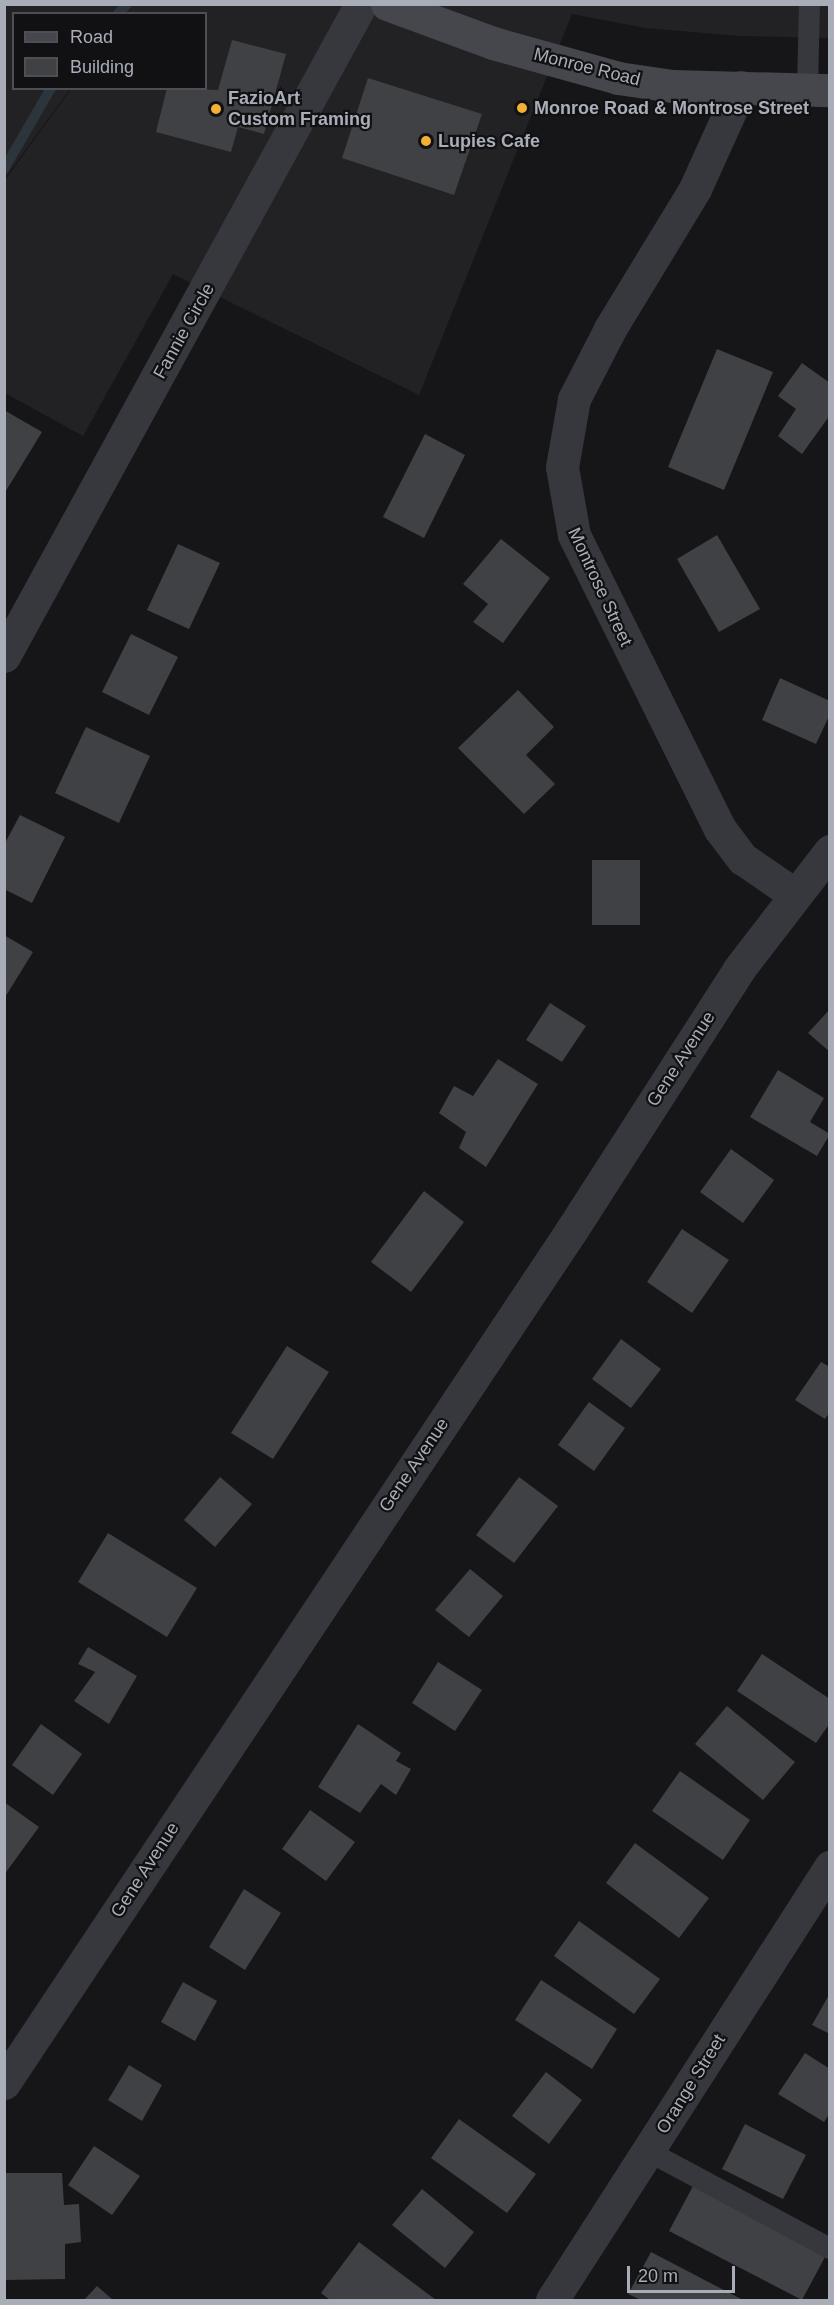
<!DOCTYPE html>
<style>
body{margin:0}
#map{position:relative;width:834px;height:2305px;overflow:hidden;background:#161618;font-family:Helvetica,sans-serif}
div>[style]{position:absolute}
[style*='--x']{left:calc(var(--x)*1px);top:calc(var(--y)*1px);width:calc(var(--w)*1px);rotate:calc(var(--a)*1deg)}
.built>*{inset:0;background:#222225}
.stream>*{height:10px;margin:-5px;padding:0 5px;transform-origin:5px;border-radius:5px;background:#2c353c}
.building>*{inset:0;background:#404145}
.lane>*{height:21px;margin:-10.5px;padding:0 10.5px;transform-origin:10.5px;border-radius:10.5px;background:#37383d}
.street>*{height:33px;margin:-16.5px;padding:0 16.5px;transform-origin:16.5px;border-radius:16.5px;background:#37383d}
.secondary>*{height:33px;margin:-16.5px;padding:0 16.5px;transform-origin:16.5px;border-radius:16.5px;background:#45474d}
.dots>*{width:16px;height:16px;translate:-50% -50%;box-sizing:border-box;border:3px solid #111113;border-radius:50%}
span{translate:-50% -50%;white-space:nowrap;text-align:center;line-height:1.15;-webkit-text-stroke:4.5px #111113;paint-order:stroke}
.street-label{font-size:18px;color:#a8adb8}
.poi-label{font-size:18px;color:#a8adb8;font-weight:700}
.left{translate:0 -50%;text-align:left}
.frame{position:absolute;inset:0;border:6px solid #a8adb8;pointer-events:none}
.legend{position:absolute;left:12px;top:12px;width:195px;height:78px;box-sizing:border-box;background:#111113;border:2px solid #4d4f55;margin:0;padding:8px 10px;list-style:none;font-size:18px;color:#a8adb8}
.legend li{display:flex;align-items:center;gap:12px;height:30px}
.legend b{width:30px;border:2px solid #4d4f55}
.scale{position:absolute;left:627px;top:2266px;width:108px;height:27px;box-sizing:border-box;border:3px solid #a8adb8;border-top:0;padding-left:8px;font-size:18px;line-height:21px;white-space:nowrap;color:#a8adb8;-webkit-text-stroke:4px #111113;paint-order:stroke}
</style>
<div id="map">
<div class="built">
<i style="clip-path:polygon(5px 5px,829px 5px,829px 38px,739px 36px,645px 28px,572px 14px,419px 395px,173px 274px,83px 436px,5px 393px,5px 180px,71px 89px,206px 88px,206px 14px,14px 14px,14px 88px,70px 89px,5px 178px)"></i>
</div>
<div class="stream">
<i style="--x:118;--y:14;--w:13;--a:-48"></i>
<i style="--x:4;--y:169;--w:94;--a:-59.9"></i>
</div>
<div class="building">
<i style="clip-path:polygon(232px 40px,286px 54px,264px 134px,238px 127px,231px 152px,156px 132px,167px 88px,218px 90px)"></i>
<i style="clip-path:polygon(368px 78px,482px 114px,454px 195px,342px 158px)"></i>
<i style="clip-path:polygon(717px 349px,773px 372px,724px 490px,668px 467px)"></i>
<i style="clip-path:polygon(802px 363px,830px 383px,830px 415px,802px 454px,778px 436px,796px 409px,778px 396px)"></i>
<i style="clip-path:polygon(4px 410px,42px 432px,4px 494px)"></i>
<i style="clip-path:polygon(425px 434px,465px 455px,424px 538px,383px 517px)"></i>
<i style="clip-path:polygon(717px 535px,760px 609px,719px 632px,677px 559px)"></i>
<i style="clip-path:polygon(501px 539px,550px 578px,503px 643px,473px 622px,488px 604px,463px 584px)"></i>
<i style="clip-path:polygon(178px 544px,220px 563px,189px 629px,147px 610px)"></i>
<i style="clip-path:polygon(131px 634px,178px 657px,149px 715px,102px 692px)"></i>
<i style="clip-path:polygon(780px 678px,830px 701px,830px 714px,816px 744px,762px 720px)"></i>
<i style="clip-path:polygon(518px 690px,554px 727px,526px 755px,555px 784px,524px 814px,458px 748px)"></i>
<i style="clip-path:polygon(86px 727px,150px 756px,119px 823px,55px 793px)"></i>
<i style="clip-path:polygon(20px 815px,65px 837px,32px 903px,4px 889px,4px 845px)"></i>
<i style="clip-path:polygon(592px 860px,640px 860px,640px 925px,592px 925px)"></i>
<i style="clip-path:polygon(4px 935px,33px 952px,4px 999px)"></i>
<i style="clip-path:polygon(550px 1003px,586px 1026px,562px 1062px,526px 1040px)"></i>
<i style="clip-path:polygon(830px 1009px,830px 1052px,808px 1033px)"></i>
<i style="clip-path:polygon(498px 1059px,538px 1084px,486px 1167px,459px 1148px,466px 1132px,439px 1113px,454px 1086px,473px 1096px)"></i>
<i style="clip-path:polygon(778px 1070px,824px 1098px,810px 1122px,830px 1134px,817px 1156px,750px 1117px)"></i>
<i style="clip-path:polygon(731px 1149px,774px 1180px,743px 1223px,700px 1192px)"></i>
<i style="clip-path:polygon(424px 1191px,464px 1222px,411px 1292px,371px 1262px)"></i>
<i style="clip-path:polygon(682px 1229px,729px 1260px,692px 1313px,647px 1282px)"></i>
<i style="clip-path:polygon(621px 1339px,661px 1369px,631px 1408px,592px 1379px)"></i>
<i style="clip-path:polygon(287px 1346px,329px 1372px,273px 1459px,231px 1433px)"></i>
<i style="clip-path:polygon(821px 1362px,830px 1367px,830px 1412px,825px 1419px,795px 1400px)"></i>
<i style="clip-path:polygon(589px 1402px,625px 1428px,594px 1471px,558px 1445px)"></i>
<i style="clip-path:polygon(220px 1477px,252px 1504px,215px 1547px,184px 1520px)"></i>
<i style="clip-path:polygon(519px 1477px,558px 1506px,514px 1563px,476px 1535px)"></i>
<i style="clip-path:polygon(108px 1533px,197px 1588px,167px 1637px,78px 1582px)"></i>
<i style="clip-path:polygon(470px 1569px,503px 1596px,469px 1637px,435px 1610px)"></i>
<i style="clip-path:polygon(88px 1647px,137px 1676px,109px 1724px,74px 1701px,95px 1672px,78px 1664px)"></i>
<i style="clip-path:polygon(762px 1654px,830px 1699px,830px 1723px,816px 1743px,737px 1691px)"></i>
<i style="clip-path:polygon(438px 1662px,482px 1690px,455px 1731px,412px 1703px)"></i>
<i style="clip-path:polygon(727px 1706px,795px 1762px,763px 1800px,695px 1744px)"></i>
<i style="clip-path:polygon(41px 1724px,82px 1754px,53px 1795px,12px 1765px)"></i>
<i style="clip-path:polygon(358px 1724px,401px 1753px,396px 1761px,411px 1769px,396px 1795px,381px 1784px,360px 1813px,318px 1787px)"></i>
<i style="clip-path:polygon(680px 1771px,750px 1820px,723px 1860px,652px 1811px)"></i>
<i style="clip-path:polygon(4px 1802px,39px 1827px,4px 1875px)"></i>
<i style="clip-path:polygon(310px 1810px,355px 1842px,326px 1881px,282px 1849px)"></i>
<i style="clip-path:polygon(635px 1843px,709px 1898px,679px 1938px,606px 1883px)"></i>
<i style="clip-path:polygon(244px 1889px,281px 1913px,245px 1970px,209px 1947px)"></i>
<i style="clip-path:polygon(579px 1921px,660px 1979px,634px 2014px,554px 1956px)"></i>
<i style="clip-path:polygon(541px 1980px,617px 2029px,592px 2069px,515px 2020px)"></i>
<i style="clip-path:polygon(183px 1982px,217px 2001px,195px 2041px,161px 2022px)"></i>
<i style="clip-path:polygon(830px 1993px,830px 2034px,812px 2025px)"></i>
<i style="clip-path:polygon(805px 2053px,830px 2069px,830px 2113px,824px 2122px,778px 2094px)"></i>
<i style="clip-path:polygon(129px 2065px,162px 2085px,142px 2121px,108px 2100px)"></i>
<i style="clip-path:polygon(546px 2072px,582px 2100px,549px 2144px,512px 2116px)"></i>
<i style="clip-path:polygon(459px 2119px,536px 2174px,507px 2213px,431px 2158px)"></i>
<i style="clip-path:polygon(745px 2124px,806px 2155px,783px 2199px,722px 2169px)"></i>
<i style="clip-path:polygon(94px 2146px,140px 2176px,112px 2215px,68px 2185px)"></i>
<i style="clip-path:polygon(4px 2173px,62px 2173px,64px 2205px,79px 2204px,81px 2242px,65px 2244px,65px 2279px,4px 2280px)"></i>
<i style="clip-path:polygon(693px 2186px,825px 2257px,802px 2300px,669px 2231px)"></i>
<i style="clip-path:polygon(422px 2189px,474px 2232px,445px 2268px,392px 2225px)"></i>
<i style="clip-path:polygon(359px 2242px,436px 2300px,330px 2300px,321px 2293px)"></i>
<i style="clip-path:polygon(651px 2252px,743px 2300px,641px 2300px,628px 2294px)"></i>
<i style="clip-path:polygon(97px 2286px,113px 2300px,84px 2300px)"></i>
</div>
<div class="lane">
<i style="--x:807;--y:89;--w:85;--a:-88.7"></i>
<i style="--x:648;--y:2151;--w:206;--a:28.1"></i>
</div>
<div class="street">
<i style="--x:741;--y:87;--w:112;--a:114.3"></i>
<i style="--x:695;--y:189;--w:164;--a:121.3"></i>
<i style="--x:610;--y:329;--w:79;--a:117.2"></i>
<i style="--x:574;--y:399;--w:69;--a:100"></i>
<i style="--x:562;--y:467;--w:69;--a:80"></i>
<i style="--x:574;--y:535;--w:328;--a:63.6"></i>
<i style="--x:720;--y:829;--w:38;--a:53"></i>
<i style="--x:743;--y:859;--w:62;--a:34.5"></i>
<i style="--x:4;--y:656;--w:743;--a:-61.3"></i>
<i style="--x:4;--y:2083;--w:1023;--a:-56.36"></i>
<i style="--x:571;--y:1231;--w:311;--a:-57.3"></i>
<i style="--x:739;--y:969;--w:149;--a:-52.4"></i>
<i style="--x:552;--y:2300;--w:515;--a:-57.3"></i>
</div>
<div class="secondary">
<i style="--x:387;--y:4;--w:113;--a:20.2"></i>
<i style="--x:493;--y:43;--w:130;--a:15.6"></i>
<i style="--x:618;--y:78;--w:55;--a:8.4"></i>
<i style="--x:672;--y:86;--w:158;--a:1.5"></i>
</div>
<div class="dots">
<i style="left:522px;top:108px;background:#f2b134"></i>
<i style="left:216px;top:109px;background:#f2b134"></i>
<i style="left:426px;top:141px;background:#f2b134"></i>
</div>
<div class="street-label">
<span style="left:587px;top:67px;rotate:14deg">Monroe Road</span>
<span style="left:184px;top:331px;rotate:-61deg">Fannie Circle</span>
<span style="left:600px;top:587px;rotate:65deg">Montrose Street</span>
<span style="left:681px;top:1059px;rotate:-57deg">Gene Avenue</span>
<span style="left:414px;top:1465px;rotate:-56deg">Gene Avenue</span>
<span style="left:145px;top:1870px;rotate:-57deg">Gene Avenue</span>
<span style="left:691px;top:2084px;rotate:-58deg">Orange Street</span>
</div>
<div class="poi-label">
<span class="left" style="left:228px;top:109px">FazioArt<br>Custom Framing</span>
<span class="left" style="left:534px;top:108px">Monroe Road &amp; Montrose Street</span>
<span class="left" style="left:438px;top:141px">Lupies Cafe</span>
</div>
<div class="frame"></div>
<ul class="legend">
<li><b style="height:8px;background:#45474d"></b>Road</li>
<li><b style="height:16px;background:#404145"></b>Building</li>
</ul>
<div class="scale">20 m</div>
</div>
